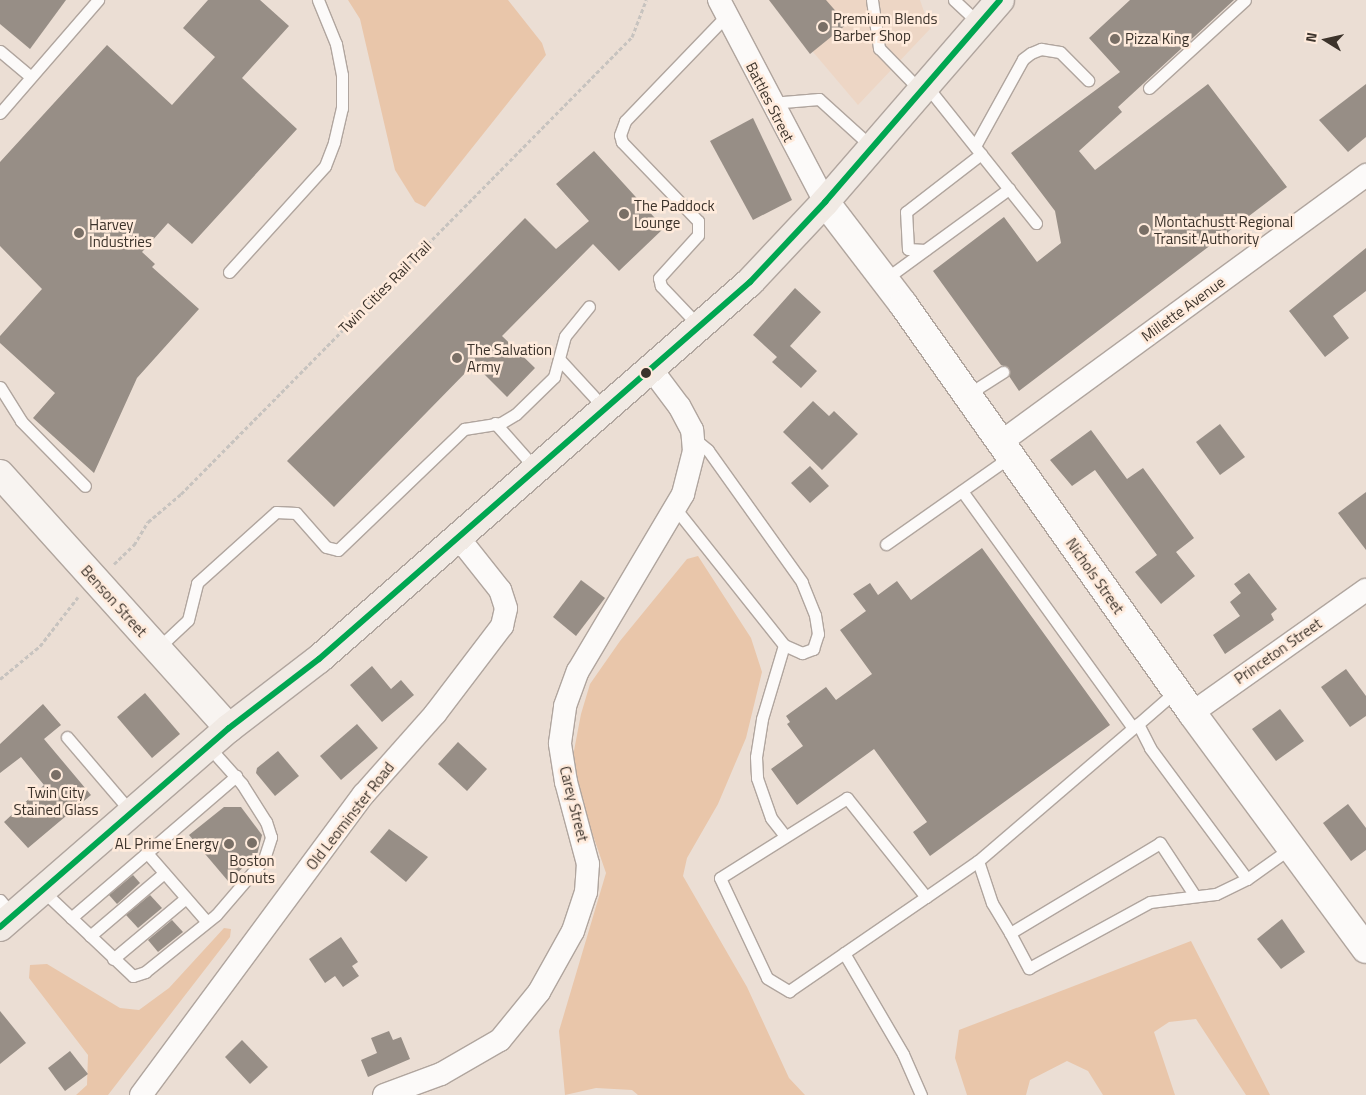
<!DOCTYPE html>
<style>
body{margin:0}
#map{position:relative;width:1366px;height:1095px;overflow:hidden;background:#ebded4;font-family:"Titillium Web",sans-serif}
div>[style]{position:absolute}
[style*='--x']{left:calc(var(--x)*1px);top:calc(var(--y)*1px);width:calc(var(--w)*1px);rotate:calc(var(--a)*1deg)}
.built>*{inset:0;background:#edd6c5}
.green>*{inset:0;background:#e9c6aa}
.building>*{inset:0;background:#978e86}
.path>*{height:3px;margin-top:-1.5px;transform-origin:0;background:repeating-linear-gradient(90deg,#c7c3bf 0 4px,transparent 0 6.5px)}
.roads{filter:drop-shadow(1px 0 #b0a59e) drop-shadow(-1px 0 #b0a59e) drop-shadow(0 1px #b0a59e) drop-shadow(0 -1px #b0a59e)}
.service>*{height:11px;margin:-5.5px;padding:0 5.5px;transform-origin:5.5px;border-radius:5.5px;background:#fcfaf9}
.minor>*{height:22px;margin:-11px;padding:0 11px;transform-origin:11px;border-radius:11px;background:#fcfaf9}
.tertiary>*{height:28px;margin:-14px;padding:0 14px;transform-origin:14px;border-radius:14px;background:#fcfaf9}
.secondary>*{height:28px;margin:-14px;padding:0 14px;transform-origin:14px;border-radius:14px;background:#f8f4f1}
.trunk>*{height:28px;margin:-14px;padding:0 14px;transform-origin:14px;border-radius:14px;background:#f1eae4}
.bus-1>*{height:6px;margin:-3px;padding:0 3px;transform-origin:3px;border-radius:3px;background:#00a651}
.dots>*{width:14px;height:14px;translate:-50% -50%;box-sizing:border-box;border:2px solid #ffebdc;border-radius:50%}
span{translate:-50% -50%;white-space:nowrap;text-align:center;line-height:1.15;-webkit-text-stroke:5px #ffebdc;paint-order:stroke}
.poi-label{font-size:15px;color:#3c332b}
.left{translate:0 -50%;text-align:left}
.right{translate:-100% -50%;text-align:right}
.street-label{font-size:15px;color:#3c332b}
.north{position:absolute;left:1301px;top:15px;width:50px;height:50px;-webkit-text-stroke:4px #ffebdc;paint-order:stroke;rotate:280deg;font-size:14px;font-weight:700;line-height:20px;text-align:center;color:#3c332b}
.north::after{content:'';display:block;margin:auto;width:18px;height:22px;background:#3c332b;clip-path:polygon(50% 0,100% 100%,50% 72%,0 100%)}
</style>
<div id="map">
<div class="built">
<i style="clip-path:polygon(769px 0,920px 0,930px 29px,858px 105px)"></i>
</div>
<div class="green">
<i style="clip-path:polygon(348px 0,508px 0,542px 43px,546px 55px,425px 207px,415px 202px,395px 170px,360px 19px)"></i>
<i style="clip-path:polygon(698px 556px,751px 638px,762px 672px,746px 738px,718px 804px,687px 858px,683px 876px,747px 987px,789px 1078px,805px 1095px,638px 1095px,632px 1090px,596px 1088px,565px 1095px,559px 1031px,606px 873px,578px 792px,573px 756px,581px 714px,590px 684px,620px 641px,687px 559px)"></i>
<i style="clip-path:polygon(224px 928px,231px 929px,230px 937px,108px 1095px,76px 1095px,87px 1085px,88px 1055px,29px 978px,30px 965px,47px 964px,120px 1008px,139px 1010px,169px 988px)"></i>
<i style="clip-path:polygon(1191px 941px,1270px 1095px,1246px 1095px,1196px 1019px,1169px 1022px,1154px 1032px,1175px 1095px,1103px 1095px,1088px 1071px,1067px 1061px,1030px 1080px,1026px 1095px,967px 1095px,955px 1058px,959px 1030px)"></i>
</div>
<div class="building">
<i style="clip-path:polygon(0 0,66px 0,30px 49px,0 24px)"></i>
<i style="clip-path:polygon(208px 0,260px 0,289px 26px,242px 78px,297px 129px,192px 244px,168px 223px,142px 252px,155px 264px,152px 267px,199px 309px,137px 378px,94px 473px,33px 418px,55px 393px,0 343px,0 336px,42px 289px,0 246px,0 162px,107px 45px,172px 105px,215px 57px,183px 28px)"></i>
<i style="clip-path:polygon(769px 0,826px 0,847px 24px,810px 54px)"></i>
<i style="clip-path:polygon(1130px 0,1234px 0,1118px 107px,1122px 112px,1079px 151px,1095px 170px,1208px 84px,1287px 187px,1019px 391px,1009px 376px,1009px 368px,1001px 365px,933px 271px,1004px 217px,1037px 262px,1061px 243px,1055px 211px,1011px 153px,1120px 72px,1089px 38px)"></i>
<i style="clip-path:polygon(1366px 84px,1366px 137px,1348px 152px,1319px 120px)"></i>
<i style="clip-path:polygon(753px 118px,792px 200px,753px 220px,710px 141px)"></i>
<i style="clip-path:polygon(594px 151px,664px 228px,619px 271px,593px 244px,502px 336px,535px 368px,507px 397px,474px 364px,334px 507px,287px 461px,525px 218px,556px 249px,589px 221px,556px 184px)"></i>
<i style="clip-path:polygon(1366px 248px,1366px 291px,1333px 316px,1349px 338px,1325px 357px,1289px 311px)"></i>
<i style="clip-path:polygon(795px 288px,821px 312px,790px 346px,817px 371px,801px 388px,772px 362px,777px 357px,753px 335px)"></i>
<i style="clip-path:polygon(813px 401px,829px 416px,834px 411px,858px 434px,822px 470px,783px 432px)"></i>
<i style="clip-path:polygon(1220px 424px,1245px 457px,1220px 475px,1196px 442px)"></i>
<i style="clip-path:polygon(1091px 430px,1127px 479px,1143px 468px,1194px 538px,1176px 552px,1195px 576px,1161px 604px,1135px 572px,1157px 555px,1095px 470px,1072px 486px,1050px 460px)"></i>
<i style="clip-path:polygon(810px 466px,829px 486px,810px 503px,791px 483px)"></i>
<i style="clip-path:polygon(1366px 492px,1366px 550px,1338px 513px)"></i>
<i style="clip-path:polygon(982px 548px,1110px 725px,930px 856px,913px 832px,927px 822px,874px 749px,797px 805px,771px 769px,803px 746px,787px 724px,790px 722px,786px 716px,826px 687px,836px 700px,872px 674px,840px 630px,866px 611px,853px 594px,870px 583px,878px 595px,897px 581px,911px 600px)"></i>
<i style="clip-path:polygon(1249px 573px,1277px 609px,1271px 614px,1274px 620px,1225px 654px,1213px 635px,1240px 616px,1230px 602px,1241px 593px,1234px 584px)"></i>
<i style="clip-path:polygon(581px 580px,605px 598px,576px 636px,553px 617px)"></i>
<i style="clip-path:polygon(372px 666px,391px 689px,401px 680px,414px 695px,382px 722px,350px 685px)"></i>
<i style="clip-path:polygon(1346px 669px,1366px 696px,1366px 716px,1350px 727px,1321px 687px)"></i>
<i style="clip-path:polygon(145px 693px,180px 734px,152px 758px,117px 717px)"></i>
<i style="clip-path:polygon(43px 704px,61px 725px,44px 739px,91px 795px,28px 848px,4px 822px,44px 785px,21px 757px,0 773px,0 744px)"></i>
<i style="clip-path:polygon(1280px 709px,1304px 741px,1276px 761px,1252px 729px)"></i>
<i style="clip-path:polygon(357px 724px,378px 748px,341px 780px,320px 756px)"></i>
<i style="clip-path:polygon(458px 742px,487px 769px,467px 791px,438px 764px)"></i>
<i style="clip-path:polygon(278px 751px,299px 776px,275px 796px,256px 773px,257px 768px)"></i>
<i style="clip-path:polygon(1348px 804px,1366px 828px,1366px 850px,1351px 861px,1323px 823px)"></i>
<i style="clip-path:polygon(224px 807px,241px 807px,262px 835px,257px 855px,228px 881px,189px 835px)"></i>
<i style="clip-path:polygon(389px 829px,428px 857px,406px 882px,370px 852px)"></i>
<i style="clip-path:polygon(133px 875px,140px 883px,117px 904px,109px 895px)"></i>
<i style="clip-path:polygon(150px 895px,162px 908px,138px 928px,126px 915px)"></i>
<i style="clip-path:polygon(1282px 919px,1305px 952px,1281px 969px,1257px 939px)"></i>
<i style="clip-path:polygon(172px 920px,183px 932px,158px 952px,148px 940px)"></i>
<i style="clip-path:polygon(341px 937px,358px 962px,352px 966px,359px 976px,343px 987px,335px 976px,325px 983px,309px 959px)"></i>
<i style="clip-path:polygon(0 1011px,26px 1043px,0 1064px)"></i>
<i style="clip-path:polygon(389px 1031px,393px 1040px,401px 1037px,410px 1059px,368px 1077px,361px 1060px,377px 1053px,371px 1038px)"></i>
<i style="clip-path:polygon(242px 1040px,268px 1067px,250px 1084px,225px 1057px)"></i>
<i style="clip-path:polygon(70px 1051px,88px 1074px,65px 1091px,48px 1068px)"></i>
</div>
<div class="path">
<i style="--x:114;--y:564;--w:28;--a:-44"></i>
<i style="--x:134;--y:545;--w:27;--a:-59"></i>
<i style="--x:148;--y:522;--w:43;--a:-40.3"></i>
<i style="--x:181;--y:494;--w:642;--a:-45.38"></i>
<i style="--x:632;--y:37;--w:40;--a:-69"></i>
<i style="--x:0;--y:679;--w:52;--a:-39.5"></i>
<i style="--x:40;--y:646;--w:62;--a:-52.2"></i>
</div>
<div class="roads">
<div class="service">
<i style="--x:872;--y:0;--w:49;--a:81.7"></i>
<i style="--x:879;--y:48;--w:57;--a:45.7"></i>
<i style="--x:954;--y:0;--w:34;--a:43"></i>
<i style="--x:0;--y:51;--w:40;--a:40"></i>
<i style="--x:925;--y:84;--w:178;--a:51.4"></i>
<i style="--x:1149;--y:88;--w:130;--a:-42.5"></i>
<i style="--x:771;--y:103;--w:48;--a:-4.8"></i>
<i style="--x:819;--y:99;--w:72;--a:42.2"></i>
<i style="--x:0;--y:113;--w:150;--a:-49.1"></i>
<i style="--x:975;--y:146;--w:99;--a:-61.1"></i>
<i style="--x:1023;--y:59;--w:10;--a:-37"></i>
<i style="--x:1031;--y:53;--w:11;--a:-22"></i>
<i style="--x:1041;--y:49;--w:19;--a:9"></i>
<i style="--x:1060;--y:52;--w:40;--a:45"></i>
<i style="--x:925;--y:250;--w:17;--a:-177"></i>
<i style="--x:908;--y:249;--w:37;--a:-93"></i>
<i style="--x:906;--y:212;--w:95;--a:-37.7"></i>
<i style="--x:229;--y:272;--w:143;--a:-47.8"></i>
<i style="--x:325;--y:166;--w:26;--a:-69"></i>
<i style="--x:334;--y:142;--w:35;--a:-77"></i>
<i style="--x:342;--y:108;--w:33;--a:-90"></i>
<i style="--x:342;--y:75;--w:32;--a:-101"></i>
<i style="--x:336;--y:44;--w:48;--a:-112.2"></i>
<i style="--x:884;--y:280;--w:155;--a:-36.1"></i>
<i style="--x:700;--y:327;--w:57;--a:-133.6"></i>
<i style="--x:661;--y:286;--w:8;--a:-104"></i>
<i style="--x:659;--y:278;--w:58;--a:-47.8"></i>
<i style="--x:698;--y:235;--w:14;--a:-90"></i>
<i style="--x:698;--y:221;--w:110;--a:-133.9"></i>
<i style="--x:622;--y:142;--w:7;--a:-106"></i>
<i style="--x:620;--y:135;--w:15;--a:-70"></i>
<i style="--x:625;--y:121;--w:147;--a:-46.1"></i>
<i style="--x:560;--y:360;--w:67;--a:47.4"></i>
<i style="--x:0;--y:387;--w:40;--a:58"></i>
<i style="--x:21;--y:421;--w:91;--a:45.4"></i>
<i style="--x:967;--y:395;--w:43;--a:-32.6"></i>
<i style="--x:495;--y:423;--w:62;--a:48.3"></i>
<i style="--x:962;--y:491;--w:292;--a:54.2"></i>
<i style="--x:675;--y:508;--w:175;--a:51.5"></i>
<i style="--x:784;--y:645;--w:20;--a:24"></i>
<i style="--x:802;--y:653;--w:12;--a:-20"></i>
<i style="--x:813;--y:649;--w:16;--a:-72"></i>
<i style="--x:818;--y:634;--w:19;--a:-99"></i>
<i style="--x:815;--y:615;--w:35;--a:-112"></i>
<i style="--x:802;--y:582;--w:162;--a:-125.5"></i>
<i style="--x:708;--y:450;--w:19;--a:-141"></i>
<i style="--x:886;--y:544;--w:151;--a:-35.1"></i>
<i style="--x:784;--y:645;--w:77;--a:106.6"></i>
<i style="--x:762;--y:719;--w:38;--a:99"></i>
<i style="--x:756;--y:757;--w:21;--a:87"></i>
<i style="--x:757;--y:778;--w:42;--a:70.7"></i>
<i style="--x:771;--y:818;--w:23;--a:52"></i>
<i style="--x:157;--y:649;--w:42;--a:-43.1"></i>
<i style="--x:188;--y:620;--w:38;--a:-76"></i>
<i style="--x:197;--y:583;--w:106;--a:-41.9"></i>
<i style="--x:276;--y:512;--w:20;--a:3"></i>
<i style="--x:296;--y:513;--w:45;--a:48.6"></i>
<i style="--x:326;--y:547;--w:12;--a:14"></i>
<i style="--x:338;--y:550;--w:175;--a:-43.8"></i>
<i style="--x:464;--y:429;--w:37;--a:-9"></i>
<i style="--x:501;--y:423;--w:17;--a:-31"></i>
<i style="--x:516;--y:414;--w:53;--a:-44.2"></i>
<i style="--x:554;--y:377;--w:42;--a:-75"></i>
<i style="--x:565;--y:336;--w:38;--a:-51"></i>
<i style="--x:1176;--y:691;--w:50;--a:139"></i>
<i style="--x:1138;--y:724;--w:27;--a:63"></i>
<i style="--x:1150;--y:748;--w:163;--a:53.5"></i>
<i style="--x:67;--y:737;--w:100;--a:49.5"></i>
<i style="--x:147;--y:853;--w:91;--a:49"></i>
<i style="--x:978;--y:861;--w:44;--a:71.6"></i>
<i style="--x:992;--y:903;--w:35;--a:59"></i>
<i style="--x:42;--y:890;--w:125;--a:43.4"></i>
<i style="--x:133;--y:976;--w:13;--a:-18"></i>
<i style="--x:145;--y:972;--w:91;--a:-38.8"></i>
<i style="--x:216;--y:915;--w:74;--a:-49.4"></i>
<i style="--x:264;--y:859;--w:23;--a:-72"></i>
<i style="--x:271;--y:837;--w:16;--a:-108"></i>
<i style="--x:266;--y:822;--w:45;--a:-122.3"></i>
<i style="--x:242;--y:784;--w:51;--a:-131.8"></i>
<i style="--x:1195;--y:896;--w:64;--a:-123.4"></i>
<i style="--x:1160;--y:843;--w:175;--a:149"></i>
<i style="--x:1010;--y:933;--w:40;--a:62"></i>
<i style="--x:1029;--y:968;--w:138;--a:-28.6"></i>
<i style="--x:1150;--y:902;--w:66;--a:-6.9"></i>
<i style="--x:1216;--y:894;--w:34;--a:-26"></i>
<i style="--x:1247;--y:879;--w:55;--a:-35.4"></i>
<i style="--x:926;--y:897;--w:127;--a:-128.6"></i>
<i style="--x:847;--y:798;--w:150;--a:147.8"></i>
<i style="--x:720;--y:878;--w:110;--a:64.8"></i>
<i style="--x:767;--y:978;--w:26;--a:31"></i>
<i style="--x:789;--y:991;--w:166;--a:-34.5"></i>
<i style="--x:926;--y:897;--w:63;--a:-34.7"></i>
<i style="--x:978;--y:861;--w:211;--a:-40.6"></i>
<i style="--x:0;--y:900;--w:21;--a:51"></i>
<i style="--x:71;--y:918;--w:218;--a:-40.7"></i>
<i style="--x:90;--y:936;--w:97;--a:-40.4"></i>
<i style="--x:844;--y:953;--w:117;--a:59.7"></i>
<i style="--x:903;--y:1054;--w:45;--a:66.3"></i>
<i style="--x:113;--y:959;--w:95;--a:-39.9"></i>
</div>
<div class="minor">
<i style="--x:719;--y:0;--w:228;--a:62.3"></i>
<i style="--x:1000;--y:443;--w:454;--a:-36.2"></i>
<i style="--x:1192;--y:713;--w:213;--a:-35.3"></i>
<i style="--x:141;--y:1095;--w:375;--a:-53.5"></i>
<i style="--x:364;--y:794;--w:107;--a:-48.4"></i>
<i style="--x:435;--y:714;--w:111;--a:-52.7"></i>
<i style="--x:502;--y:626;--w:18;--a:-77"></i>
<i style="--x:506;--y:608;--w:19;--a:-108"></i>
<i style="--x:500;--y:590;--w:68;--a:-128.4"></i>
<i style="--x:384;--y:1095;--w:61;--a:-20.2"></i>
<i style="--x:441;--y:1074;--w:68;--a:-30"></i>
<i style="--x:500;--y:1040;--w:62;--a:-50.9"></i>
<i style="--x:539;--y:992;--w:70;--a:-60.9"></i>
<i style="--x:573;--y:931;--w:41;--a:-71.6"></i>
<i style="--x:586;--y:892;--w:28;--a:-86"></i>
<i style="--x:588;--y:864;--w:85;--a:-105"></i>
<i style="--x:566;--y:782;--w:39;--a:-99"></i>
<i style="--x:560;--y:743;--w:37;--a:-82"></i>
<i style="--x:565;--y:706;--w:37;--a:-70"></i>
<i style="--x:578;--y:671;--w:206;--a:-59.3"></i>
<i style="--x:683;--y:494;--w:44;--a:-75.7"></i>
<i style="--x:694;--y:451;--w:21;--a:-95"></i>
<i style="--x:692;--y:430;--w:27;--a:-118"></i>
<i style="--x:679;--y:406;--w:45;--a:-126.9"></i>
</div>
<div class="tertiary">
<i style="--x:825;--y:202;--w:128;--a:52.6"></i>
<i style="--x:903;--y:304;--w:501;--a:54.75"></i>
<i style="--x:1192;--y:713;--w:293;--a:53.6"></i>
</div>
<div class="secondary">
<i style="--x:0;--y:474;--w:342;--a:48"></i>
</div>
<div class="trunk">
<i style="--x:0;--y:927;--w:303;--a:-41"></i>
<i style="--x:229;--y:728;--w:113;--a:-37.5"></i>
<i style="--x:319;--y:659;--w:573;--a:-41.18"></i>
<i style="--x:750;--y:282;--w:110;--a:-46.8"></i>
<i style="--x:825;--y:202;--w:267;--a:-49.1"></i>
</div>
</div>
<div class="bus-1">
<i style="--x:0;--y:927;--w:303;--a:-41"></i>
<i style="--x:229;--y:728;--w:113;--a:-37.5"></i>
<i style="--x:319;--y:659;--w:573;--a:-41.18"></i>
<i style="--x:750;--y:282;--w:110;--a:-46.8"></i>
<i style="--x:825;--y:202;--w:267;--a:-49.1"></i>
</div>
<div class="dots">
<i style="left:823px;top:27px;background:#796f66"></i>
<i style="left:1115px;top:39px;background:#796f66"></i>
<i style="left:624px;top:214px;background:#796f66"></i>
<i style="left:1144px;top:230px;background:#796f66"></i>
<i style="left:79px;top:233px;background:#796f66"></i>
<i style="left:457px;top:358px;background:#796f66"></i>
<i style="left:646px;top:373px;background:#3c332b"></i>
<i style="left:56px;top:775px;background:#796f66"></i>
<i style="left:252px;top:843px;background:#796f66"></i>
<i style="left:229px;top:844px;background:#796f66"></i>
</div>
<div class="poi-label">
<span class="left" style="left:833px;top:27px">Premium Blends<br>Barber Shop</span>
<span class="left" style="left:1125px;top:39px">Pizza King</span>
<span class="left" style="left:634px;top:214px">The Paddock<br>Lounge</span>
<span class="left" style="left:1154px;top:230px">Montachustt Regional<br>Transit Authority</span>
<span class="left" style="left:89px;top:233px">Harvey<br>Industries</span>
<span class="left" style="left:467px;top:358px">The Salvation<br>Army</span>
<span style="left:56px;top:801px">Twin City<br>Stained Glass</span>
<span class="right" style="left:219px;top:844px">AL Prime Energy</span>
<span style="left:252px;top:869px">Boston<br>Donuts</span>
</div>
<div class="street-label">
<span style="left:770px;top:102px;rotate:63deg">Battles Street</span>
<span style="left:385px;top:287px;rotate:-45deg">Twin Cities Rail Trail</span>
<span style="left:1183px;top:309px;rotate:-36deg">Millette Avenue</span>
<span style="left:1095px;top:576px;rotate:55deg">Nichols Street</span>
<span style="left:114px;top:601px;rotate:48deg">Benson Street</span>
<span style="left:1278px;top:651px;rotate:-35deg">Princeton Street</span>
<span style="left:574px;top:804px;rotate:76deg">Carey Street</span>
<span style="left:350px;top:816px;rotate:-52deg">Old Leominster Road</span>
</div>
<div class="north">N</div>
</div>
